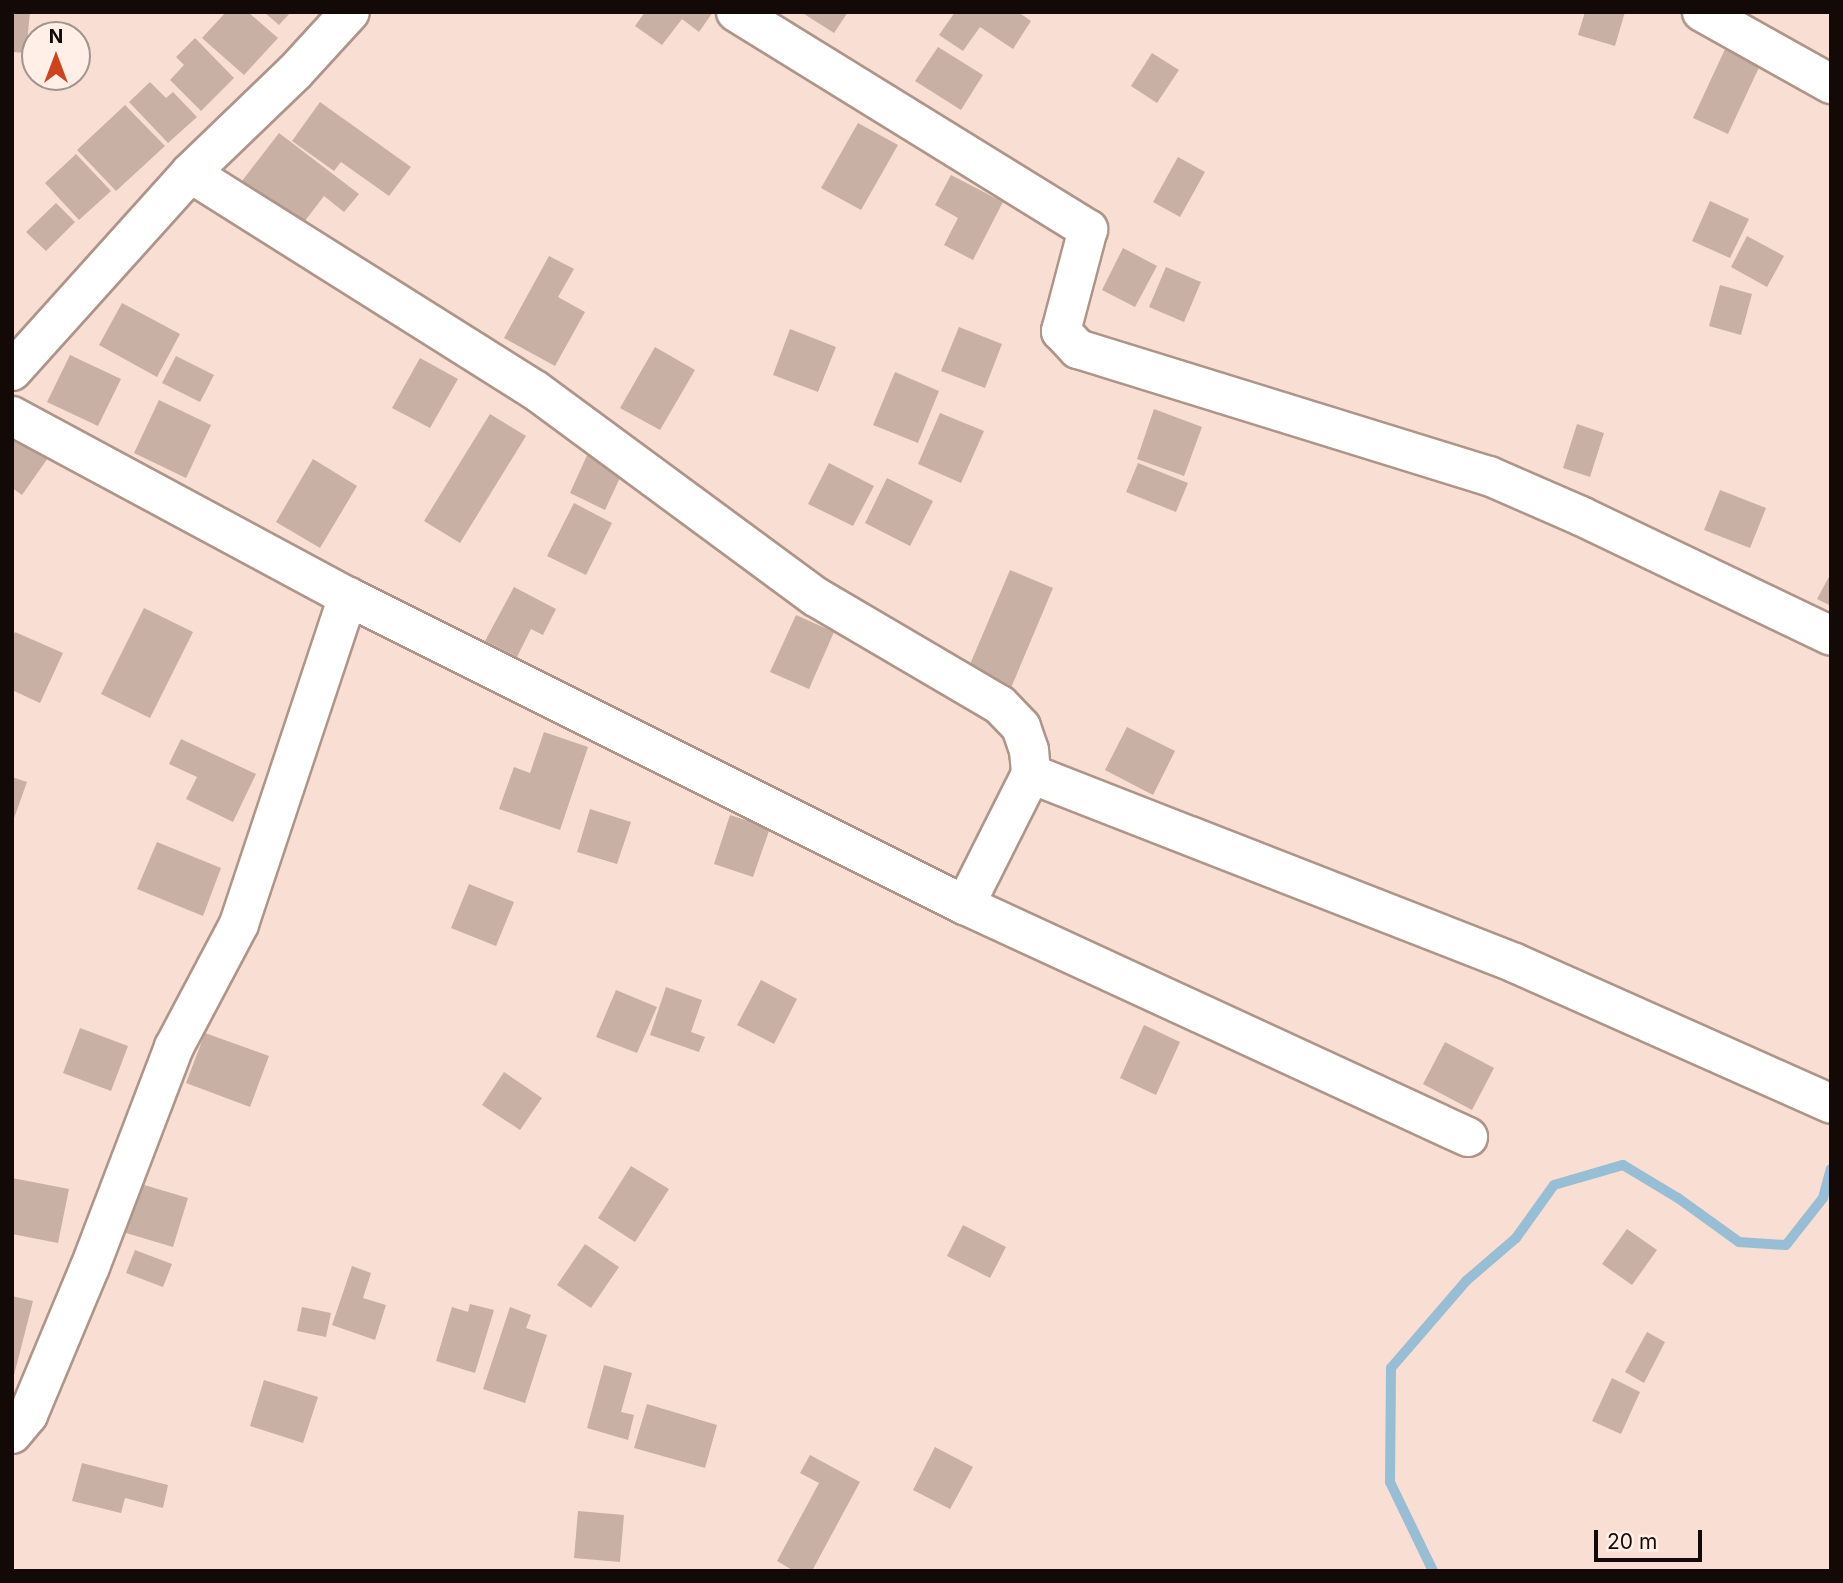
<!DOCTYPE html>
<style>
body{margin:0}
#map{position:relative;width:1843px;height:1583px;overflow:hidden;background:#f9dfd3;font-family:Inter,sans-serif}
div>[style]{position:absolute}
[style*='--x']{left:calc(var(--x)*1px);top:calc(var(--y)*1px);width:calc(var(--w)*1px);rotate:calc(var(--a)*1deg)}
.stream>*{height:10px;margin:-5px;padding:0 5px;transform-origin:5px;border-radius:5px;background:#97bed4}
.building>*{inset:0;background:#c9b0a4}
.roads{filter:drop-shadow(2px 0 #ae958a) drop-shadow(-2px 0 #ae958a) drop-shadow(0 2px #ae958a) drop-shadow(0 -2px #ae958a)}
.minor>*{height:38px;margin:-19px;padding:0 19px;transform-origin:19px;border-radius:19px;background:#fff}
span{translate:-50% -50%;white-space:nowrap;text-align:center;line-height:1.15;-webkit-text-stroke:6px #ffefe7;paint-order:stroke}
.frame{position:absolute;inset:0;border:14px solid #130a07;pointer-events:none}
.north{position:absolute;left:21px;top:21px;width:70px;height:70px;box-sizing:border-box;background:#ffefe7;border:2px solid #a1938d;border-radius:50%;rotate:0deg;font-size:19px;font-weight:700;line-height:28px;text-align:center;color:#130a07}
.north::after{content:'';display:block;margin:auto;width:24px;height:32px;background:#cc431c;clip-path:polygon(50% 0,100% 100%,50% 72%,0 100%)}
.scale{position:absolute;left:1594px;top:1530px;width:108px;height:32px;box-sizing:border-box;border:4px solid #130a07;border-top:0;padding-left:9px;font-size:21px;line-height:24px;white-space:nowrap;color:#130a07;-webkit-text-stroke:5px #ffefe7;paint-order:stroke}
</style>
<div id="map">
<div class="stream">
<i style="--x:1433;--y:1571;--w:99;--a:-115.8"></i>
<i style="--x:1390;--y:1482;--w:114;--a:-89.5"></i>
<i style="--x:1391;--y:1368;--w:115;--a:-49.2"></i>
<i style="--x:1466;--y:1281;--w:66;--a:-40.7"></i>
<i style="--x:1516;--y:1238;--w:65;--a:-54.4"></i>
<i style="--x:1554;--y:1185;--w:72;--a:-16.2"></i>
<i style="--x:1623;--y:1165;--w:64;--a:31"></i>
<i style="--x:1678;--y:1198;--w:75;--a:35.8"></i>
<i style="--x:1739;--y:1242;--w:47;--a:3.7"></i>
<i style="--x:1786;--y:1245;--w:60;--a:-51.8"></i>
<i style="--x:1823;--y:1198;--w:30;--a:-75"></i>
</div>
<div class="building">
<i style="clip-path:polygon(12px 12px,30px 12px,26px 53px,12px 52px)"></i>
<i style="clip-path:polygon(226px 12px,248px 12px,278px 38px,244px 75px,202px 38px)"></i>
<i style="clip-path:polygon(264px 12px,291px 12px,279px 25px)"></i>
<i style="clip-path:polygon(645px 12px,713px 12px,699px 32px,682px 19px,662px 45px,635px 26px)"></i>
<i style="clip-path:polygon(801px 12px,848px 12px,834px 33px)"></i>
<i style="clip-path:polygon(955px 12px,1018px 12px,1031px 21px,1013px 49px,980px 27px,963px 51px,939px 35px)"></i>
<i style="clip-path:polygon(1585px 12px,1625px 12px,1615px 46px,1578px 35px)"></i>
<i style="clip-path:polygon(195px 38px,234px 78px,201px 111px,170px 80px,184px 65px,176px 57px)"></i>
<i style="clip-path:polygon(938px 47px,983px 75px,961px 110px,915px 81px)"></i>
<i style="clip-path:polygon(1726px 47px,1761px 63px,1728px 134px,1693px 118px)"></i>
<i style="clip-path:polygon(1152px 53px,1179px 70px,1157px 103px,1131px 86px)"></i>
<i style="clip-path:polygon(150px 82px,166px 98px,173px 92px,197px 117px,168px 143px,129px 102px)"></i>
<i style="clip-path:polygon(320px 102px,411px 167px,389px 196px,341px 162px,334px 171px,292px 141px)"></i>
<i style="clip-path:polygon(125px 105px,165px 146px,116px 191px,77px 150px)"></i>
<i style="clip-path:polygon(858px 123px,898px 145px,861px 210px,821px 188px)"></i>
<i style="clip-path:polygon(279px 133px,359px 194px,344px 212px,324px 196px,301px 226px,242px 181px)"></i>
<i style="clip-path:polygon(76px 154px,111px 191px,79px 220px,45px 183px)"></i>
<i style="clip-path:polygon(1178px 157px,1205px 172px,1180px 217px,1153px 202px)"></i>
<i style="clip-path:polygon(951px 175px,1003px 202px,973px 260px,944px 245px,958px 218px,935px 205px)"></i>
<i style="clip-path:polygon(1710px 201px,1749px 219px,1730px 258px,1692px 241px)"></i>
<i style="clip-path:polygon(56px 203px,75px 222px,46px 251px,26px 232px)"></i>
<i style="clip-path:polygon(1747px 236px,1784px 256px,1767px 287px,1731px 267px)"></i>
<i style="clip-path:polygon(1123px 248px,1157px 266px,1135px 307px,1102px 290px)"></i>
<i style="clip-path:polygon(549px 256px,574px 269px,558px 297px,585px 312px,555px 366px,504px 338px)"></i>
<i style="clip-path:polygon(1166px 267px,1201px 282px,1184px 322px,1149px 307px)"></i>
<i style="clip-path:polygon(1720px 285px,1752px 294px,1741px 335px,1709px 326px)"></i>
<i style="clip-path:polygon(122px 303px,180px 334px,157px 377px,99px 345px)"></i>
<i style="clip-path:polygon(959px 327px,1002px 344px,985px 388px,941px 371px)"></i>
<i style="clip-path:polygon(790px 329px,836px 347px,818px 392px,773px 375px)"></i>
<i style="clip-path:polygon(655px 347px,695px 370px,660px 430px,620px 408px)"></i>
<i style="clip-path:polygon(70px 355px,121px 379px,98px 426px,47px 402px)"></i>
<i style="clip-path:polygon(176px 356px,214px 375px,200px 402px,162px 383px)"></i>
<i style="clip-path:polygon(420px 358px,458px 379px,430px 428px,392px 408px)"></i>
<i style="clip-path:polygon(895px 372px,939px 391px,918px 443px,873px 425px)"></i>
<i style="clip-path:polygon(159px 400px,211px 425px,186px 478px,134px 453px)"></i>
<i style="clip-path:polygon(1154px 409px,1202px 427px,1184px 476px,1137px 459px)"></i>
<i style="clip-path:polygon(940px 413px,984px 431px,961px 483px,918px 464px)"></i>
<i style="clip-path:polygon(490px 414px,526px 436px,460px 543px,424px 521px)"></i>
<i style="clip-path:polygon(1577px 424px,1604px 433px,1590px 477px,1563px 468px)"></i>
<i style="clip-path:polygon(12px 433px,48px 458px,22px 495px,12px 488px)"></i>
<i style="clip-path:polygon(588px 453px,624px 469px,605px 510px,570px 493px)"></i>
<i style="clip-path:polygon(313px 459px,357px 486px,320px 548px,276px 522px)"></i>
<i style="clip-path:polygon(829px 463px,874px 486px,853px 526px,808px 504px)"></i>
<i style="clip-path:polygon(1138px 463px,1188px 483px,1176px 512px,1126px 492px)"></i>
<i style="clip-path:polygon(887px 478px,933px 501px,910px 546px,865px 523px)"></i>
<i style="clip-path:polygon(1720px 490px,1766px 508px,1750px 548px,1704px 530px)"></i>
<i style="clip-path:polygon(574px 503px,612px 523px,586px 575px,547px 556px)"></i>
<i style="clip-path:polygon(1010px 570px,1053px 588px,1011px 688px,968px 669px)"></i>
<i style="clip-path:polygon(1831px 573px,1831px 606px,1817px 599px)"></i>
<i style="clip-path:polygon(514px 587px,556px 609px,543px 635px,531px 629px,517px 657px,485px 641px)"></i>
<i style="clip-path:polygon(144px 608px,193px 632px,150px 718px,101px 694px)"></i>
<i style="clip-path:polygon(796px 615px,834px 632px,809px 689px,770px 672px)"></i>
<i style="clip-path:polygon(15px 632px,63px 653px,40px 703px,12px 690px,12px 638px)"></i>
<i style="clip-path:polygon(1127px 727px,1175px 751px,1153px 795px,1105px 770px)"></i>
<i style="clip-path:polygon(544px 732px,588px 747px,560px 830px,499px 809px,514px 767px,530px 773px)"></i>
<i style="clip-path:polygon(181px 739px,256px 774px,233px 822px,186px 799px,197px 777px,169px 764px)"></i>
<i style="clip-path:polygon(12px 777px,27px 782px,13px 821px,12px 821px)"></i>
<i style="clip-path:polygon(590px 809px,631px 822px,617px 864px,577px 852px)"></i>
<i style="clip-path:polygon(730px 815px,770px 828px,753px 877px,714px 864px)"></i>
<i style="clip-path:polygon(157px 842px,221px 868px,203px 916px,137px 889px)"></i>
<i style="clip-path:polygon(469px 884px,514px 902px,496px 946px,451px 928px)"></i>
<i style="clip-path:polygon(761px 980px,797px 999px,774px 1044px,737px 1025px)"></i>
<i style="clip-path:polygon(666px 987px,702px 1000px,691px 1032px,705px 1037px,699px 1052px,650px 1035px)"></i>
<i style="clip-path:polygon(616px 990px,657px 1007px,637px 1053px,596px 1037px)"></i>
<i style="clip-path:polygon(1144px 1025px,1180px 1042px,1156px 1095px,1120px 1078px)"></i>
<i style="clip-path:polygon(80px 1028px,128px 1046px,111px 1091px,63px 1073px)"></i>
<i style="clip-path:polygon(205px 1033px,269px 1056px,250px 1107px,186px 1083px)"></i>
<i style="clip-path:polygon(1445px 1042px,1494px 1068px,1472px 1110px,1423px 1084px)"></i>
<i style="clip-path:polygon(504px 1072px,542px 1098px,520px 1130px,482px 1105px)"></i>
<i style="clip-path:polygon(631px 1166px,669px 1189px,635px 1242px,598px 1218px)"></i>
<i style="clip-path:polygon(12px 1178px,69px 1189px,58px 1243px,12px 1234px)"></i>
<i style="clip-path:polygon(131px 1181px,188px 1198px,173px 1247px,116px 1230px)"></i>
<i style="clip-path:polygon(963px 1225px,1006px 1247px,990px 1278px,947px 1256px)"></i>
<i style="clip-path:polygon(1627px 1229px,1657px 1250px,1632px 1285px,1602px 1264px)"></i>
<i style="clip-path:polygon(585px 1244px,619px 1267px,591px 1308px,557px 1285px)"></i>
<i style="clip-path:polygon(135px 1250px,172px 1264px,163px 1287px,126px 1273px)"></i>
<i style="clip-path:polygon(352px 1266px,371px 1273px,363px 1298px,386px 1305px,375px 1340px,332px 1325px)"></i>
<i style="clip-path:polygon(12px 1296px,33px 1301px,13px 1379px,12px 1379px)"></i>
<i style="clip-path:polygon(470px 1304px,494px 1310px,475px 1373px,436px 1361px,452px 1307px,468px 1312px)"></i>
<i style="clip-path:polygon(302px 1307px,331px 1313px,326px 1337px,297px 1331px)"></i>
<i style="clip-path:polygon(510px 1307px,531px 1315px,526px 1328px,547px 1335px,525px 1403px,483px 1389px)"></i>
<i style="clip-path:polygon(1647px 1332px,1665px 1342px,1644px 1383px,1625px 1372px)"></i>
<i style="clip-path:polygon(604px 1365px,632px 1373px,621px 1412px,634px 1415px,628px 1440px,587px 1428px)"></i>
<i style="clip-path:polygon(1612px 1378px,1640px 1392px,1621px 1434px,1592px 1421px)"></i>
<i style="clip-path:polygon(264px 1380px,318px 1397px,303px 1443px,250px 1426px)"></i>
<i style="clip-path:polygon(647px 1404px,717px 1425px,705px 1468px,634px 1448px)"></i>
<i style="clip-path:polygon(935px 1447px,973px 1467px,950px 1509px,913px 1490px)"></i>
<i style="clip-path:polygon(810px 1455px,860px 1482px,812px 1571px,794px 1571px,777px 1561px,819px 1483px,800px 1473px)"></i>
<i style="clip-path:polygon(82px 1463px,168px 1485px,163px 1508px,125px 1498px,121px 1513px,72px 1501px)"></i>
<i style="clip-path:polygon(578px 1511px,624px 1515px,620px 1562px,574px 1558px)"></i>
</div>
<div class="roads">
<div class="minor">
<i style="--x:736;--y:12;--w:414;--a:31.7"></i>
<i style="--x:1088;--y:229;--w:106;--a:104.8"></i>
<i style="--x:1061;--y:331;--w:25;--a:47"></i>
<i style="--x:1078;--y:349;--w:430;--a:17.2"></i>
<i style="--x:1489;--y:476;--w:100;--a:23.5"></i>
<i style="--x:1581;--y:516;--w:277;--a:25.6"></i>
<i style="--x:1702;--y:12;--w:148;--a:29.2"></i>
<i style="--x:190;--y:173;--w:408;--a:32.2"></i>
<i style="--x:535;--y:390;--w:349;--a:36.4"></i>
<i style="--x:816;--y:597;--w:213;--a:30.4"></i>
<i style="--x:1000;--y:705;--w:30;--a:46"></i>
<i style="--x:1021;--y:727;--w:24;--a:71"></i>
<i style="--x:1029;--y:750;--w:24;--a:85"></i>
<i style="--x:1031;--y:774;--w:147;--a:116.7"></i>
<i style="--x:12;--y:371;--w:266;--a:-48"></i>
<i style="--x:190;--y:173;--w:146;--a:-43.9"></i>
<i style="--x:295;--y:72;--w:81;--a:-47.5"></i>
<i style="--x:12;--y:416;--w:382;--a:28.3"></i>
<i style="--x:348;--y:597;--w:690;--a:26.53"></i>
<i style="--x:965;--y:905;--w:554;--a:24.76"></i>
<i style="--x:1031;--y:774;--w:520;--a:21.33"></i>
<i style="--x:1515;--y:963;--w:346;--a:24"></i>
<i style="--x:12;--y:1434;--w:25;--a:-50"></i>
<i style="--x:28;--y:1415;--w:160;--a:-67.3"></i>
<i style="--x:90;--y:1267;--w:235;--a:-69.1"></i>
<i style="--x:174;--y:1047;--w:139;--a:-62.1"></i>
<i style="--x:239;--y:924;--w:345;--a:-71.6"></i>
</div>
</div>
<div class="frame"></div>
<div class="north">N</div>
<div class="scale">20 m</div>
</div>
